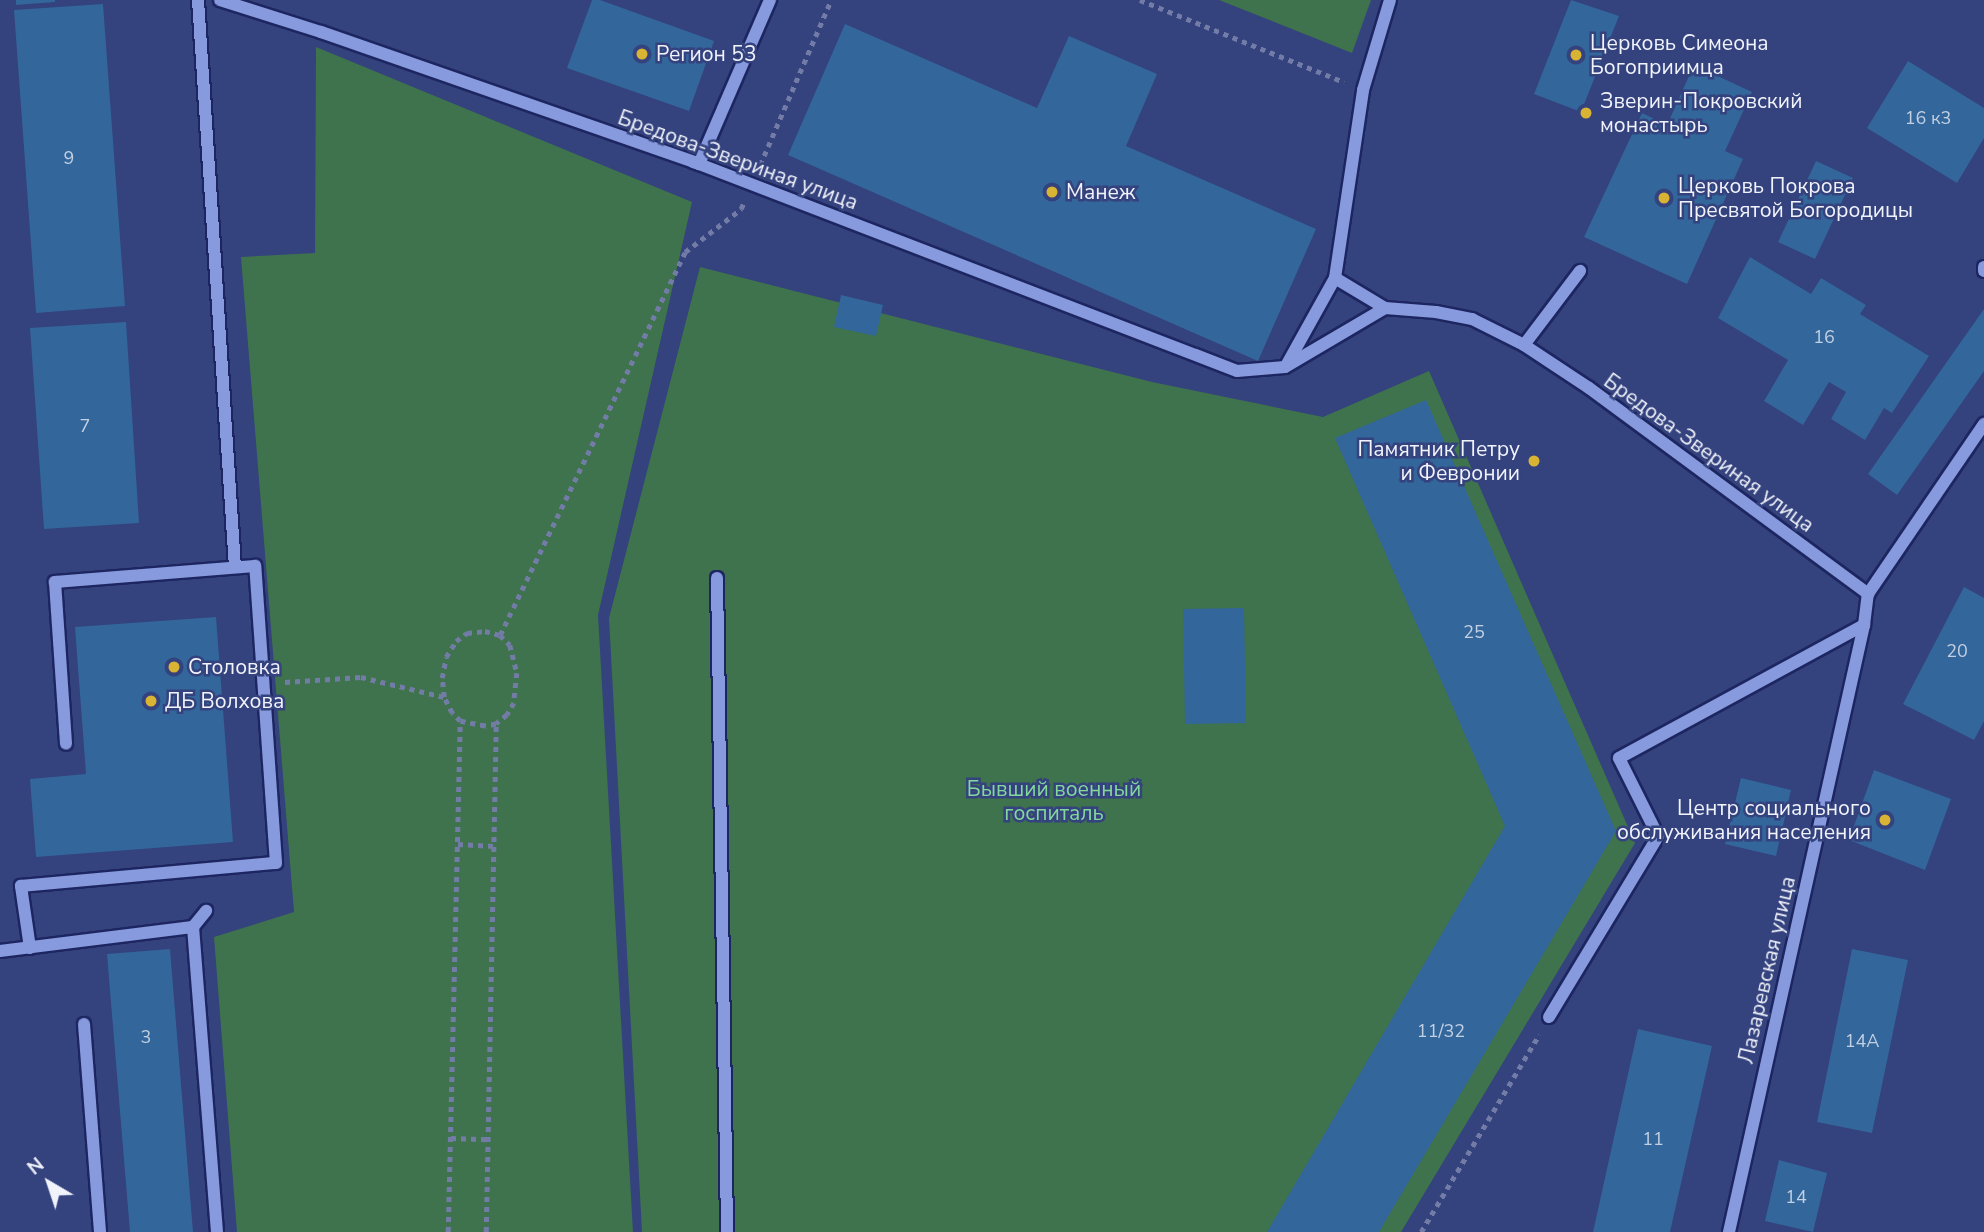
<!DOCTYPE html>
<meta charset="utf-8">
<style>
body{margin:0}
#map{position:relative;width:1984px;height:1232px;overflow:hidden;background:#34427e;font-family:"Nunito Sans",sans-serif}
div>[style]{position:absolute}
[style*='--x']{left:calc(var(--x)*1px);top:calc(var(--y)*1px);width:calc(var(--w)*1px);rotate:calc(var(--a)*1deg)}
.green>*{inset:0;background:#3e734d}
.building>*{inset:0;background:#33669b}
.path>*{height:4.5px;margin-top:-2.25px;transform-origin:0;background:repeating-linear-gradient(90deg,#727ca7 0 5px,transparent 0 10px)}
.roads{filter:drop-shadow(2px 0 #1d2660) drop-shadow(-2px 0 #1d2660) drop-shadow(0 2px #1d2660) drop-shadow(0 -2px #1d2660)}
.minor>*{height:12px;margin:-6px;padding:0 6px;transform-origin:6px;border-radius:6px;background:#879ade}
.dots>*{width:19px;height:19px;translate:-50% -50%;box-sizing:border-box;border:4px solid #34427e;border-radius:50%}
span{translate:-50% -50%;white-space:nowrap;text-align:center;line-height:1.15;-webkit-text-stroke:5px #34427e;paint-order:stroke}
.number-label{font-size:18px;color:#c2d0e3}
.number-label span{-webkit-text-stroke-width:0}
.poi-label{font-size:21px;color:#f1f3fb}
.left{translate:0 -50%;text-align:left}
.right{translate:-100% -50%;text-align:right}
.street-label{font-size:21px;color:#f1f3fb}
.park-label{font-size:21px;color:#84d79b}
.north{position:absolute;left:14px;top:1148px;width:70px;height:70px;-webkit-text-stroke:5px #34427e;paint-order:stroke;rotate:321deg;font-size:19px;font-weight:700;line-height:28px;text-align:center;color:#f1f3fb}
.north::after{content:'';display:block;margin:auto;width:24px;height:32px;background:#f1f3fb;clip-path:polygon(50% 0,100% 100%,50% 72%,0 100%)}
</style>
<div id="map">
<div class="green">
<i style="clip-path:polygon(1219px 0,1371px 0,1352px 53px)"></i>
<i style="clip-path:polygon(316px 47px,692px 202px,598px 615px,633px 1232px,237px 1232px,214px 937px,294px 912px,241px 257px,315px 253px)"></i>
<i style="clip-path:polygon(700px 267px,1152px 382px,1323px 417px,1429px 371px,1635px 843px,1401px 1232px,642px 1232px,609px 618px)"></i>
</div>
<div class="building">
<i style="clip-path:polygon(16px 0,55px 0,55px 2px,16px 5px)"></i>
<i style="clip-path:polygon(592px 0,600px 0,714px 41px,689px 111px,567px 68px)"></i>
<i style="clip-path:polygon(1571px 0,1619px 16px,1581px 112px,1534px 94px)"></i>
<i style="clip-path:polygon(103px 4px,125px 306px,36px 313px,14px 10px)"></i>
<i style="clip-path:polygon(845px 24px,1037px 108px,1069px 36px,1157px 74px,1126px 146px,1316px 229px,1258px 361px,788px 155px)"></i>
<i style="clip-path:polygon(1908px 61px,1984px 108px,1984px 138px,1957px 183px,1867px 128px)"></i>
<i style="clip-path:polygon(1694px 65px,1752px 92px,1725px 151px,1743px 159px,1687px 284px,1584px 237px,1642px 113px,1667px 125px)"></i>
<i style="clip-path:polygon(1816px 161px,1853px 178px,1815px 259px,1778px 242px)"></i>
<i style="clip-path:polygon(1750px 257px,1811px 294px,1821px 278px,1866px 305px,1860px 314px,1929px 356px,1892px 413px,1884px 408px,1865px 440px,1831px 419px,1846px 392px,1829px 382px,1803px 425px,1764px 401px,1788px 360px,1718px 318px)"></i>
<i style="clip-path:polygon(841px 295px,883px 305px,876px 336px,834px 327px)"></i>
<i style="clip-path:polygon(1984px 309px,1984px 371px,1897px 495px,1868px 474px)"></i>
<i style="clip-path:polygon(126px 322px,139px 523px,44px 529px,30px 328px)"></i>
<i style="clip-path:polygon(1426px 400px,1616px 831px,1379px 1232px,1267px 1232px,1505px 826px,1335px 438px)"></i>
<i style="clip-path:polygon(1964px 587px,1984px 598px,1984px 721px,1974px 740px,1903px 704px)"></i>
<i style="clip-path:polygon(1244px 608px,1246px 723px,1185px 724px,1183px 609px)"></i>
<i style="clip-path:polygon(216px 617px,233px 842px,36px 857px,30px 779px,86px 774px,75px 627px)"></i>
<i style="clip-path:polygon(1874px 770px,1951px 799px,1925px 870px,1849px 840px)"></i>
<i style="clip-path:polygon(1741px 778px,1791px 790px,1776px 856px,1725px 844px)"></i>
<i style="clip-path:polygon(170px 949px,193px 1232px,130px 1232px,107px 954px)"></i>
<i style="clip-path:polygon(1852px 949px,1908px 960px,1872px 1133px,1817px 1122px)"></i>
<i style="clip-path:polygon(1638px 1029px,1712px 1046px,1670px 1232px,1593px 1232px)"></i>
<i style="clip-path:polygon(1779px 1160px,1827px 1173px,1813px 1232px,1765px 1221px)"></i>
</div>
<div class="path">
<i style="--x:1140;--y:0;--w:220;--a:21.9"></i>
<i style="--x:760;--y:165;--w:180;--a:-66.7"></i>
<i style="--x:485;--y:631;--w:16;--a:15"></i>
<i style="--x:500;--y:635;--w:14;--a:45"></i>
<i style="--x:510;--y:645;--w:29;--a:76"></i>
<i style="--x:517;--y:673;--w:30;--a:96"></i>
<i style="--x:514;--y:703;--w:14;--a:120"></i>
<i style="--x:507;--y:715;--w:14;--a:141"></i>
<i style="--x:496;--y:724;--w:11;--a:170"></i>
<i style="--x:485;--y:726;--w:25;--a:-169"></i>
<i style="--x:460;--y:721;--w:11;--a:-135"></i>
<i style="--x:452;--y:713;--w:18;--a:-117"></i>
<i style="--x:444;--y:697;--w:19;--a:-96"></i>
<i style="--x:442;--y:678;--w:21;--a:-79"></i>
<i style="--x:446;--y:657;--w:19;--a:-58"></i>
<i style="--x:456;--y:641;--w:14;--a:-36"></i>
<i style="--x:467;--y:633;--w:18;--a:-6"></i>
<i style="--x:500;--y:635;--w:425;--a:-64.2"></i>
<i style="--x:685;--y:252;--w:71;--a:-37.5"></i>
<i style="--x:741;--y:209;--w:8;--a:-67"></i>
<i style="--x:285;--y:682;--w:76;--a:-3.8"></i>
<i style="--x:361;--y:677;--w:85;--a:13.5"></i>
<i style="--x:458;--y:844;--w:36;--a:3"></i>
<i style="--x:451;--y:1138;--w:37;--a:2"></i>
<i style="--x:448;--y:1232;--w:511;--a:-88.65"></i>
<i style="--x:486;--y:1232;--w:508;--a:-88.87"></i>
<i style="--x:1421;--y:1232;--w:230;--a:-59.1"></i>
</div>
<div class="roads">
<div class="minor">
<i style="--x:198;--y:0;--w:568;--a:86.27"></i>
<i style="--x:220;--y:0;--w:106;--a:17.6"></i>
<i style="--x:321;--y:32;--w:400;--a:19.2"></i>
<i style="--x:699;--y:164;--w:576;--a:21.04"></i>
<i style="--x:1237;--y:371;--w:48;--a:-4.8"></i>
<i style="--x:1285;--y:367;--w:116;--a:-30.5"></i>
<i style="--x:693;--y:162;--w:6;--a:18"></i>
<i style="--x:699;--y:164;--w:179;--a:-66.6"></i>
<i style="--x:1984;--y:267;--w:4;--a:90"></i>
<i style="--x:1335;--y:278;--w:58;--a:31"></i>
<i style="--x:1385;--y:308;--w:51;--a:4.5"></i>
<i style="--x:1436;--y:312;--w:37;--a:11"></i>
<i style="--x:1472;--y:319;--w:58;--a:26.6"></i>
<i style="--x:1524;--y:345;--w:78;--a:33.5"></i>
<i style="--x:1589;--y:388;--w:347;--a:36.4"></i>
<i style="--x:1524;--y:345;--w:93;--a:-52.9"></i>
<i style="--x:1286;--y:366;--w:101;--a:-60.9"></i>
<i style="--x:1335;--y:278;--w:190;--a:-81.5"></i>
<i style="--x:1363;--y:90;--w:94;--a:-73.3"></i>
<i style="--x:717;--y:578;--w:654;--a:89.12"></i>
<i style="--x:193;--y:927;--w:306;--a:85.5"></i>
<i style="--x:30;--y:948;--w:63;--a:-98.3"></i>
<i style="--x:21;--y:886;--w:256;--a:-5.2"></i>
<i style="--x:276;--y:863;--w:298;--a:-94"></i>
<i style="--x:255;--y:566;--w:201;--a:175.4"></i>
<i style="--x:55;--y:582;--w:162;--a:86.1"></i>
<i style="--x:0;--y:951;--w:194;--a:-7.1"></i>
<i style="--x:193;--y:927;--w:21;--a:-51"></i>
<i style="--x:1549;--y:1017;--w:211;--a:-58.9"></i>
<i style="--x:1658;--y:836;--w:87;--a:-116.6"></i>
<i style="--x:1619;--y:758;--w:279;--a:-28.5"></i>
<i style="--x:84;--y:1024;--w:209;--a:85.6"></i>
<i style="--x:1729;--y:1232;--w:622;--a:-77.46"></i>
<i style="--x:1864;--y:625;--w:31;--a:-83"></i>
<i style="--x:1868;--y:594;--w:206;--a:-55.7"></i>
</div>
</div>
<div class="dots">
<i style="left:642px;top:54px;background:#d9b334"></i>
<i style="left:1576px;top:55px;background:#d9b334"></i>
<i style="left:1586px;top:113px;background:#d9b334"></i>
<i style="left:1052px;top:192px;background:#d9b334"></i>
<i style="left:1664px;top:198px;background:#d9b334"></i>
<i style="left:1534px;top:461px;background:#d9b334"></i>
<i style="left:174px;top:667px;background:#d9b334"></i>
<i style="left:151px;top:701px;background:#d9b334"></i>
<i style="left:1885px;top:820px;background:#d9b334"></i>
</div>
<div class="number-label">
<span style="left:1928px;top:118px">16 к3</span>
<span style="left:69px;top:158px">9</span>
<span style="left:1824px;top:337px">16</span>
<span style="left:85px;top:426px">7</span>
<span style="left:1474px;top:632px">25</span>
<span style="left:1957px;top:651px">20</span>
<span style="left:1441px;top:1031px">11/32</span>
<span style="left:146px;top:1037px">3</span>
<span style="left:1862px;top:1041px">14А</span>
<span style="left:1653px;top:1139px">11</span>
<span style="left:1796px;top:1197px">14</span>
</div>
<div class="poi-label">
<span class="left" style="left:1590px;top:55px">Церковь Симеона<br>Богоприимца</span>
<span class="left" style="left:656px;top:54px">Регион 53</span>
<span class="left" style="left:1600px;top:113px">Зверин-Покровский<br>монастырь</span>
<span class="left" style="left:1678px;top:198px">Церковь Покрова<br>Пресвятой Богородицы</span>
<span class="left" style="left:1066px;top:192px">Манеж</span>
<span class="right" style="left:1520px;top:461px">Памятник Петру<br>и Февронии</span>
<span class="left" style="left:188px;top:667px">Столовка</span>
<span class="left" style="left:165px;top:701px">ДБ Волхова</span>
<span class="right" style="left:1871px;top:820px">Центр социального<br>обслуживания населения</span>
</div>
<div class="street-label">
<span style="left:738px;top:160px;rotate:20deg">Бредова-Звериная улица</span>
<span style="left:1709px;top:453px;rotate:36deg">Бредова-Звериная улица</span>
<span style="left:1767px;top:970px;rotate:-77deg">Лазаревская улица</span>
</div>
<div class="park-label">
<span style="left:1054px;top:801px">Бывший военный<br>госпиталь</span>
</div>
<div class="north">N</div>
</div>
